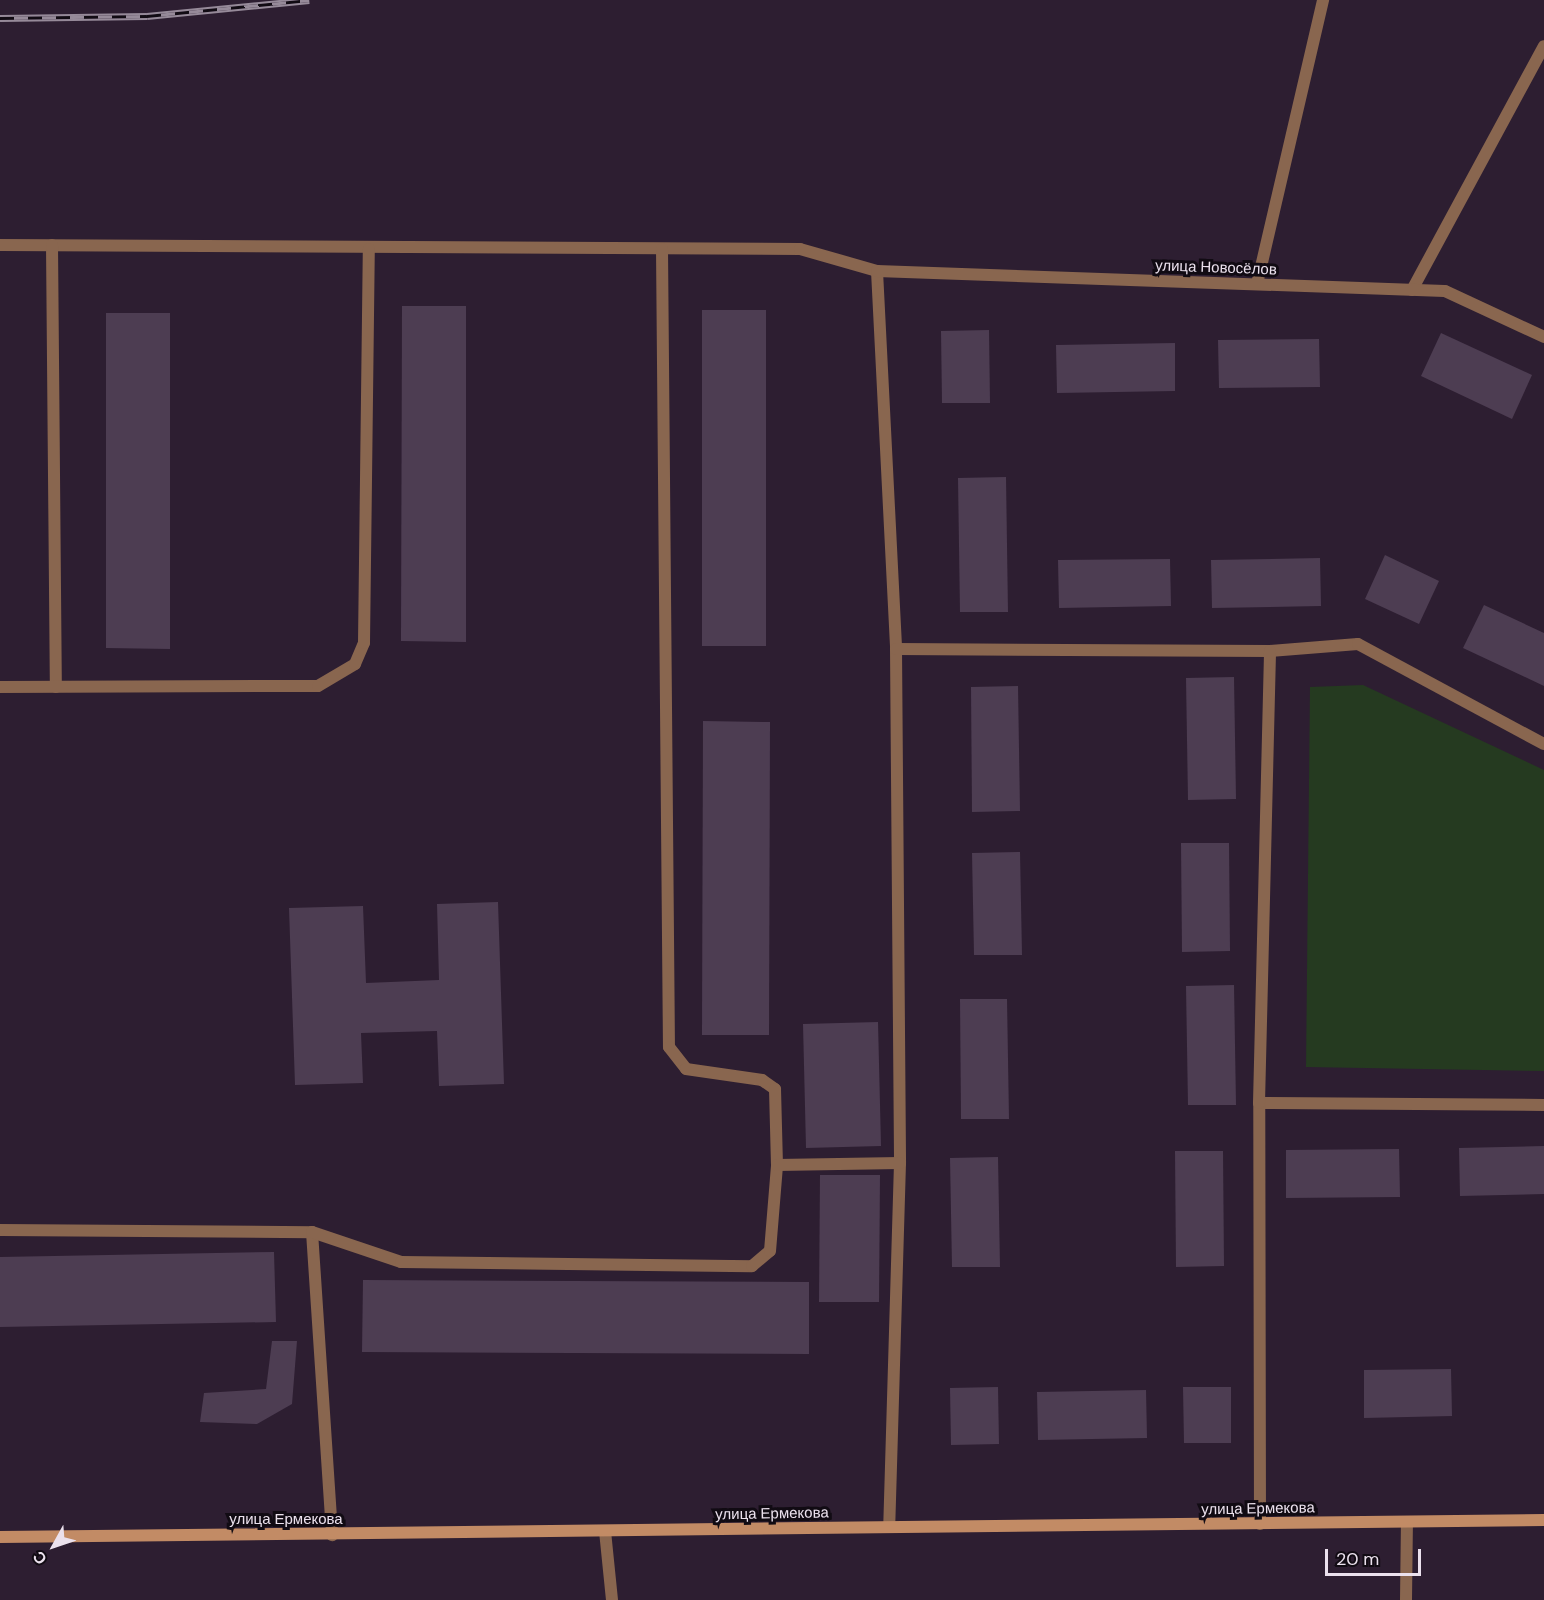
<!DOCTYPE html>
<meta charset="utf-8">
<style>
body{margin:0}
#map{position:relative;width:1544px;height:1600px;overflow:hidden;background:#2d1e31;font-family:"DM Sans",sans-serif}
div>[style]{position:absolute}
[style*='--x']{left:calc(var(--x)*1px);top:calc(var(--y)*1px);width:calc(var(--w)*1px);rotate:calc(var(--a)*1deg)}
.green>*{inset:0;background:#253a20}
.building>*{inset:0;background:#4d3d52}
.lane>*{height:12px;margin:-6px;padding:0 6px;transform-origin:6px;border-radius:6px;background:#89664f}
.street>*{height:12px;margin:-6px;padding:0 6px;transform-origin:6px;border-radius:6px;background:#89664f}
.secondary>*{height:12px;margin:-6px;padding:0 6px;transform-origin:6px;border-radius:6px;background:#c28b65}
.rail>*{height:7px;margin-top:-3.5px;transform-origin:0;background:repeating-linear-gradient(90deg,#110b13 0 14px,#968a99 0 28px);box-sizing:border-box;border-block:2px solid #968a99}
span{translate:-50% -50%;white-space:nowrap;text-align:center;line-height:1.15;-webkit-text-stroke:6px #110b13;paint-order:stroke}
.street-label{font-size:15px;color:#ebe1ed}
.north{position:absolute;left:24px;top:1516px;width:60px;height:60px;-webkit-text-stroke:4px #110b13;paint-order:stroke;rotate:230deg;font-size:16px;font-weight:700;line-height:24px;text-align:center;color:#ebe1ed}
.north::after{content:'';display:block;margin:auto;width:21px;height:27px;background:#ebe1ed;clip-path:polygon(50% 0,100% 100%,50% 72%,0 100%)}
.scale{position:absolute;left:1325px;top:1549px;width:96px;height:27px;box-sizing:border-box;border:3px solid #ebe1ed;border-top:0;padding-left:8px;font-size:18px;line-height:21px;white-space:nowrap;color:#ebe1ed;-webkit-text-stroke:4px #110b13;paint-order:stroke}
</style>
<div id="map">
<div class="green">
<i style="clip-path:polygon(1363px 685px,1544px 770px,1544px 1071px,1306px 1067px,1310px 687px)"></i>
</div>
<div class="building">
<i style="clip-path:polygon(402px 306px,466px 306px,466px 642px,401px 641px)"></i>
<i style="clip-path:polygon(702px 310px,766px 310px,766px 646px,702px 646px)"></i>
<i style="clip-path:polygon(106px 313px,170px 313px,170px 649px,106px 648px)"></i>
<i style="clip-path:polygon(989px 330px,990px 403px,942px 403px,941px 331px)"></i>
<i style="clip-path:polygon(1441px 333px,1532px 375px,1512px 419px,1421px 376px)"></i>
<i style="clip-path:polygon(1319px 339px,1320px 387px,1219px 388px,1218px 340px)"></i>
<i style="clip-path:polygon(1175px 343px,1175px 391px,1057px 393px,1056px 345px)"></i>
<i style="clip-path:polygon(1006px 477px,1008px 612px,960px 612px,958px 478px)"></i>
<i style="clip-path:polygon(1385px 555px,1439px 581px,1419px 624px,1365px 599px)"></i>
<i style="clip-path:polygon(1320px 558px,1321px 606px,1212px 608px,1211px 560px)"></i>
<i style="clip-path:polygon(1170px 559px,1171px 606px,1059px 608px,1058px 560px)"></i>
<i style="clip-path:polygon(1484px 605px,1544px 633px,1544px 686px,1463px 648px)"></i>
<i style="clip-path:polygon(1234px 677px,1236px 799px,1188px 800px,1186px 678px)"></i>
<i style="clip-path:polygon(1018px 686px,1020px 811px,972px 812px,971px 687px)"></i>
<i style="clip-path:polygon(703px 721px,770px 722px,769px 1035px,702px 1035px)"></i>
<i style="clip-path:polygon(1181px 843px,1229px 843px,1230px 951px,1182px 952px)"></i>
<i style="clip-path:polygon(1020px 852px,1022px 955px,974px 955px,972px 853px)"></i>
<i style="clip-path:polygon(498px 902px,504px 1084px,439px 1086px,437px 1031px,361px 1033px,363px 1083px,295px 1085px,289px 908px,363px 906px,366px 983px,439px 980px,437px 904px)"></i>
<i style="clip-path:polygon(1234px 985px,1236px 1105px,1188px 1105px,1186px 986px)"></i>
<i style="clip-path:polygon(960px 999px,1007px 999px,1009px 1119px,961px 1119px)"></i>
<i style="clip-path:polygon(878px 1022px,881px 1146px,806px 1148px,803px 1024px)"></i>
<i style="clip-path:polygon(1544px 1146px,1544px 1194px,1460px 1196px,1459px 1148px)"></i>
<i style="clip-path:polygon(1399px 1149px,1400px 1197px,1286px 1198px,1286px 1150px)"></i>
<i style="clip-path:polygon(1175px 1151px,1223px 1151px,1224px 1266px,1176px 1267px)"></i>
<i style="clip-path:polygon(998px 1157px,1000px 1267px,952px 1267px,950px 1158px)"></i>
<i style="clip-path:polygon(820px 1175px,880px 1175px,879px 1302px,819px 1302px)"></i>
<i style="clip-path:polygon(274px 1252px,276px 1322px,0 1327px,0 1257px)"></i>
<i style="clip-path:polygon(363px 1280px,809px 1282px,809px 1354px,362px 1352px)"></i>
<i style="clip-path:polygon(272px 1341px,297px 1341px,292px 1404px,257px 1424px,200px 1422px,204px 1393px,266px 1389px)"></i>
<i style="clip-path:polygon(1451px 1369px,1452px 1416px,1364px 1418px,1364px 1370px)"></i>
<i style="clip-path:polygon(998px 1387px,999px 1444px,951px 1445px,950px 1388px)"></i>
<i style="clip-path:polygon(1183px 1387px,1231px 1387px,1231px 1443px,1184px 1443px)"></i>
<i style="clip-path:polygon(1146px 1390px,1147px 1438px,1038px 1440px,1037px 1392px)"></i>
</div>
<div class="lane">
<i style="--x:0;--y:245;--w:800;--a:0.29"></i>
<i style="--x:800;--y:249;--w:80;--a:15.9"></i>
<i style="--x:877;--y:271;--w:378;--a:87.1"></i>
<i style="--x:896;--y:649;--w:514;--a:89.55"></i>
<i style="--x:900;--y:1163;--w:364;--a:91.7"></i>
<i style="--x:52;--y:245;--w:442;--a:89.5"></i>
<i style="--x:662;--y:249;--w:798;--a:89.5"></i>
<i style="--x:669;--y:1047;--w:28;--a:52"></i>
<i style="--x:686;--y:1069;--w:77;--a:8.2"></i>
<i style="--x:762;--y:1080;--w:16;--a:35"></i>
<i style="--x:775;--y:1089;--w:76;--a:88.5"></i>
<i style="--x:1257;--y:284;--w:292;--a:-76.9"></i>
<i style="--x:1412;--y:290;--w:277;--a:-61.6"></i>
<i style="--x:0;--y:687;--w:318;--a:-0.2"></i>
<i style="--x:318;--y:686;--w:43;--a:-30.7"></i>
<i style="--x:355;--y:664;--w:23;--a:-67"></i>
<i style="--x:364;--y:643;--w:394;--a:-89.3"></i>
<i style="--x:0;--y:1230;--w:312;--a:0.4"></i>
<i style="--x:312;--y:1232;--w:304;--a:86.2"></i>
<i style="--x:312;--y:1232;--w:94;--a:18.6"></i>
<i style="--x:401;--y:1262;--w:351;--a:0.7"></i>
<i style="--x:752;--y:1266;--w:23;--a:-40"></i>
<i style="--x:770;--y:1251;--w:86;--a:-85.3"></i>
<i style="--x:777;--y:1165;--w:123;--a:-0.9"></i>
<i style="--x:605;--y:1531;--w:69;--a:84.2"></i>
</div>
<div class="street">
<i style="--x:877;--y:271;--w:568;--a:2.02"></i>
<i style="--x:1445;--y:291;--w:109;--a:24.9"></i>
<i style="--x:896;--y:649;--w:374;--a:0.3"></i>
<i style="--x:1270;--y:651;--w:88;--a:-4.5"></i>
<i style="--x:1358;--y:644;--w:211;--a:28.3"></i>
<i style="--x:1259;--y:1103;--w:285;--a:0.4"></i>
<i style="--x:1260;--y:1524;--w:421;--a:-90.1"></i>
<i style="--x:1259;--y:1103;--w:452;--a:-88.6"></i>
<i style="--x:1406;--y:1600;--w:78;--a:-89.3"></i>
</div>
<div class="secondary">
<i style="--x:0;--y:1537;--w:1544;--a:-0.63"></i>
</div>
<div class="rail">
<i style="--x:0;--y:18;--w:147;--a:-0.8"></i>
<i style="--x:147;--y:16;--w:163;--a:-5.6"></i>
</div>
<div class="street-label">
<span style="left:1216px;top:268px;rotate:2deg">улица Новосёлов</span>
<span style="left:1258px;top:1509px;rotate:-1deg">улица Ермекова</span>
<span style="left:772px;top:1514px;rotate:-1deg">улица Ермекова</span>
<span style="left:286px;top:1520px">улица Ермекова</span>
</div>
<div class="north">С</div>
<div class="scale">20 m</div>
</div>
